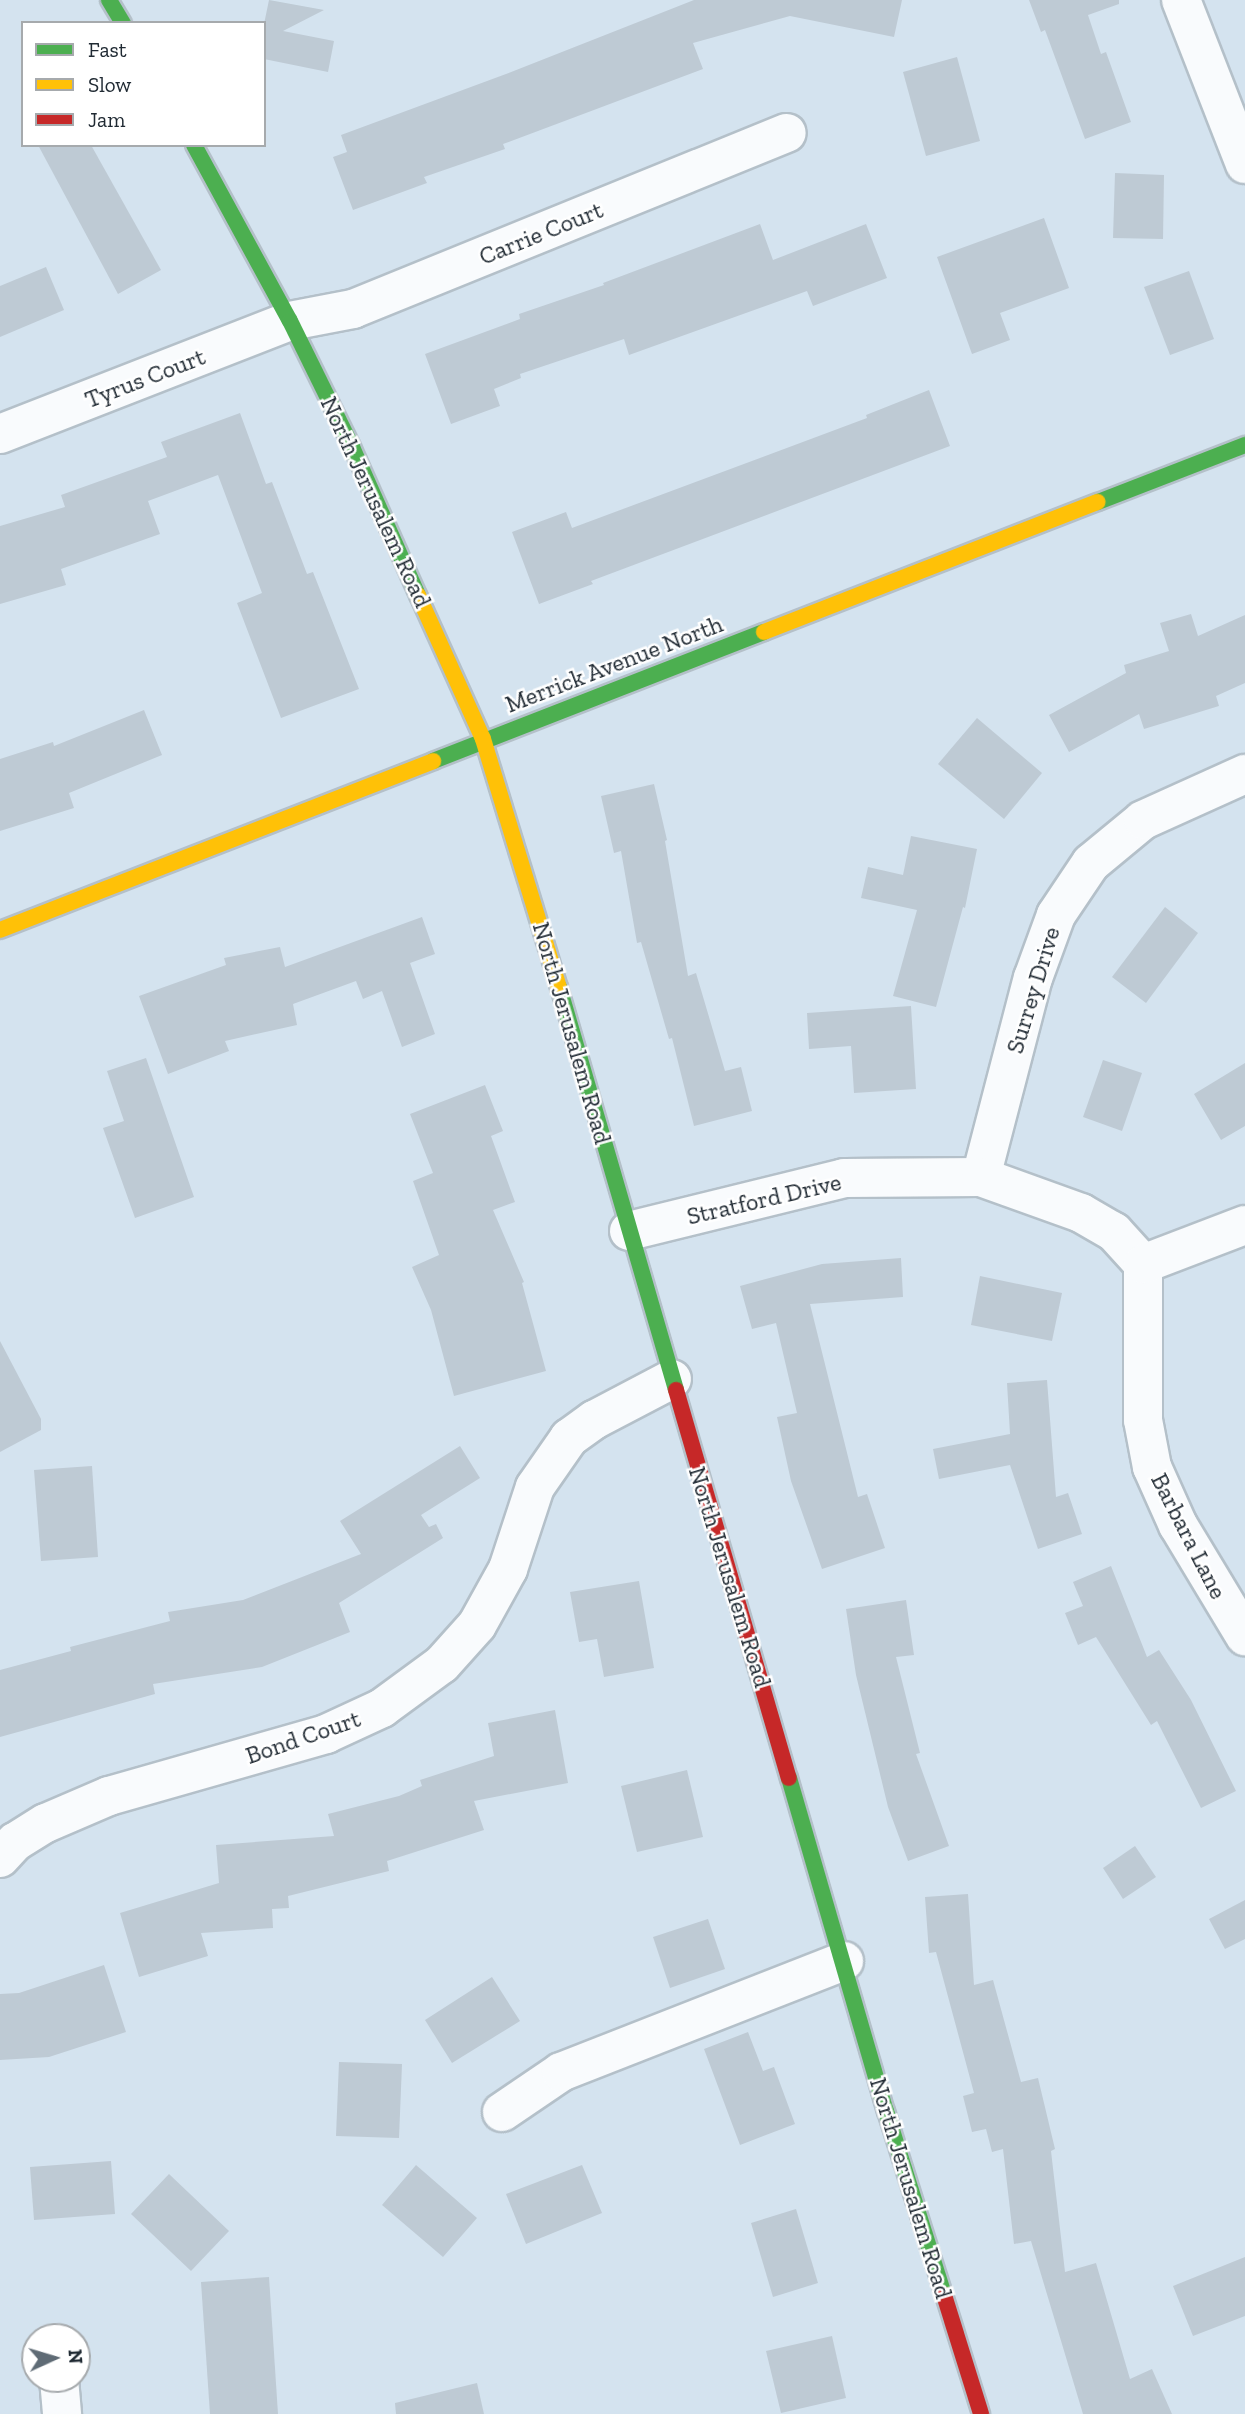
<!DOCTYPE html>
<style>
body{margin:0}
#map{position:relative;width:1245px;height:2414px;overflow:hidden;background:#d4e3ef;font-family:"Zilla Slab",serif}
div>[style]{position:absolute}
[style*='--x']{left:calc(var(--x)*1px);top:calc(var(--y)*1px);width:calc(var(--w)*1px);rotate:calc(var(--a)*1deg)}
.building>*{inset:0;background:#becad4}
.roads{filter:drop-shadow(2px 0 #b4c0c9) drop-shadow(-2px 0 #b4c0c9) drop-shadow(0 2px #b4c0c9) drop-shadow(0 -2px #b4c0c9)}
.street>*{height:38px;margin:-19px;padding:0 19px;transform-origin:19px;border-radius:19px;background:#f9fbfd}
.fast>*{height:16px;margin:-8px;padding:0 8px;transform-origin:8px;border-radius:8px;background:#4caf50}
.slow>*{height:16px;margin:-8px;padding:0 8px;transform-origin:8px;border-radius:8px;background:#ffc107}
.jam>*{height:16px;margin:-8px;padding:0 8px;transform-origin:8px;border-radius:8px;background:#c62828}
span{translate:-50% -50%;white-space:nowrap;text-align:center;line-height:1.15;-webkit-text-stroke:5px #fff;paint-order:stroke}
.street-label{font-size:24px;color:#202a33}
.legend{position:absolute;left:21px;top:21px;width:245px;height:126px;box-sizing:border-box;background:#fff;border:2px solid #a6aaad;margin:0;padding:9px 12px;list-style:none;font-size:21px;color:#202a33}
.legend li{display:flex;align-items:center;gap:14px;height:35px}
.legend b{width:35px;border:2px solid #a6aaad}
.north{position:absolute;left:21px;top:2323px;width:70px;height:70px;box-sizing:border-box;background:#fff;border:2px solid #a6aaad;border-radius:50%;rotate:86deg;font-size:19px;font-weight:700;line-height:28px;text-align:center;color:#202a33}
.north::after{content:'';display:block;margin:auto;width:24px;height:32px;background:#5f6b75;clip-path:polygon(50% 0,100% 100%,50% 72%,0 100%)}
</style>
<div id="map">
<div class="building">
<i style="clip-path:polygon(269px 0,324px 10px,283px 31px,334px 41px,328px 72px,264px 59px,264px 24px)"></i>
<i style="clip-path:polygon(694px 0,902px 0,894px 37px,790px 16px,693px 43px,703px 69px,503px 144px,505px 149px,424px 177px,427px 183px,353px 210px,333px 157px,347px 152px,341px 135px,506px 74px)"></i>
<i style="clip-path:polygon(1029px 0,1119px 0,1119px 4px,1088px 15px,1101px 54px,1106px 52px,1131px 122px,1085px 139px,1045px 30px,1041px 32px)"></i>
<i style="clip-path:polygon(957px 57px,980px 141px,926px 156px,903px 72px)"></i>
<i style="clip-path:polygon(38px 145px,91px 145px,161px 270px,118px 294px)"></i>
<i style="clip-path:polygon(1115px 173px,1164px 175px,1163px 239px,1113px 238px)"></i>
<i style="clip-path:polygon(1044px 218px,1069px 288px,1000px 313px,1010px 340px,972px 354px,937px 257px)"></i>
<i style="clip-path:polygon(760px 224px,773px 260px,866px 224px,887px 278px,813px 306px,807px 291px,629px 355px,624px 339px,520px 374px,521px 378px,494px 389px,500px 406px,451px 424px,425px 354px,520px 319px,519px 314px,604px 285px,603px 283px)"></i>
<i style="clip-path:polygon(46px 267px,64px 310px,0 337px,0 286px)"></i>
<i style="clip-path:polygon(1189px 271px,1214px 339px,1170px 355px,1144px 287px)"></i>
<i style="clip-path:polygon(929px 390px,950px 446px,591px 581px,593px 584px,539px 604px,512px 532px,566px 512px,572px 528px,867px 418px,866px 415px)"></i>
<i style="clip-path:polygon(240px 413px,266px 484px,272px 482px,307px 574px,313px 572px,359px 689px,281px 718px,237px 603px,262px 593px,218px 475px,148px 501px,160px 534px,61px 569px,66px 585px,0 604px,0 526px,65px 507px,61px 495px,167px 457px,161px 442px)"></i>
<i style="clip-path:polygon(1191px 614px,1198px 636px,1245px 615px,1245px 683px,1216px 696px,1219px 706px,1144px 729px,1139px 714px,1069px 752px,1049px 715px,1126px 673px,1124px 665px,1169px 651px,1160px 623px)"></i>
<i style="clip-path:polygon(144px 710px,162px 755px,69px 793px,74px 808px,0 831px,0 759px,53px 742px,54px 746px)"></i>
<i style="clip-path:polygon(977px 718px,1042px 773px,1004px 819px,938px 764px)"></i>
<i style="clip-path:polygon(654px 784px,667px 840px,665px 841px,688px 976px,696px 973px,725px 1071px,741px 1067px,752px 1111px,694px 1126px,672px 1038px,669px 1039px,641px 942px,637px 943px,621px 851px,614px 853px,601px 796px)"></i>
<i style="clip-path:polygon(911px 836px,977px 849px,965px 908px,963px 907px,936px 1007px,893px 996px,917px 910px,861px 898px,868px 867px,903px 875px)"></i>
<i style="clip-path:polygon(1165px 907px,1198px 933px,1146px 1003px,1112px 977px)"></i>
<i style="clip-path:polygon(422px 917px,435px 954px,410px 963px,435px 1034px,402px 1047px,382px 991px,363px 999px,356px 981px,293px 1004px,297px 1025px,225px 1041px,229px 1051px,168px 1074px,139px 996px,226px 965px,224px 958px,280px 947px,285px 967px)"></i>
<i style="clip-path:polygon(911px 1006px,916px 1089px,854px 1093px,851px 1046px,809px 1049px,807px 1013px)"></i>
<i style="clip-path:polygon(146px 1058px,194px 1197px,135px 1218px,103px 1128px,124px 1121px,107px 1071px)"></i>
<i style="clip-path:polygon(1103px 1060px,1142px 1073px,1122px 1131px,1083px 1117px)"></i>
<i style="clip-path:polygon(1245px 1063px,1245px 1126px,1221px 1140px,1194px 1094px)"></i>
<i style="clip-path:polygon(485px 1085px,503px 1131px,491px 1136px,515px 1202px,493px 1210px,524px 1282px,522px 1283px,546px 1371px,454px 1396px,431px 1310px,412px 1267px,439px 1255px,413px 1181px,433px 1173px,410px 1114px)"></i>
<i style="clip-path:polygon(901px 1258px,903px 1297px,810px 1304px,858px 1497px,867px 1494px,885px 1548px,822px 1569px,791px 1481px,777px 1417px,797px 1413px,776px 1323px,752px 1329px,740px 1286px,822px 1264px)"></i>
<i style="clip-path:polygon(980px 1276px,1062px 1293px,1052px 1341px,971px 1325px)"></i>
<i style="clip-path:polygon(0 1341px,41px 1419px,41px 1430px,0 1452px)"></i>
<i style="clip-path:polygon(1047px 1380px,1056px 1497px,1068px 1493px,1082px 1534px,1038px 1549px,1010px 1465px,939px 1479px,933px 1449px,1010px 1434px,1007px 1383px)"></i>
<i style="clip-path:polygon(460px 1446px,480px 1478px,421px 1515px,429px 1527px,436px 1524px,443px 1538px,339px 1603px,350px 1632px,262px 1667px,153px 1684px,155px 1694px,0 1737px,0 1670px,71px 1651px,70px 1647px,170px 1621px,168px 1612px,243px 1600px,361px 1554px,340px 1521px)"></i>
<i style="clip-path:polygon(92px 1466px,98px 1557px,41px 1561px,34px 1470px)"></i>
<i style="clip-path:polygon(1111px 1566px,1147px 1657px,1159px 1650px,1191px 1700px,1236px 1791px,1201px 1808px,1157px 1721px,1151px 1725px,1096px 1637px,1078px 1645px,1065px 1613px,1083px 1606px,1073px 1582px)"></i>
<i style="clip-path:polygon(639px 1581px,654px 1668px,604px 1677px,597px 1639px,579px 1642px,570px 1592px)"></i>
<i style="clip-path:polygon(906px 1600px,914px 1655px,896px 1657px,920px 1753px,916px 1754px,949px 1846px,908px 1861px,888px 1807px,856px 1675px,846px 1609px)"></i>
<i style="clip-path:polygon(555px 1710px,568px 1783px,474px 1801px,484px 1830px,387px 1861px,389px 1871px,288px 1896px,289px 1908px,272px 1909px,273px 1928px,201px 1933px,208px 1956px,139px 1977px,120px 1913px,219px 1883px,216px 1845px,334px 1836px,328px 1814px,399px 1796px,422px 1786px,420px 1780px,494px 1756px,488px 1723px)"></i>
<i style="clip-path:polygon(687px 1770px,703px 1837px,637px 1852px,621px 1786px)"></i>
<i style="clip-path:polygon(1135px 1846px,1156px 1877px,1123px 1899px,1103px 1868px)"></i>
<i style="clip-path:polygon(968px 1894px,974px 1985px,993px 1980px,1021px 2082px,1038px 2078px,1055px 2149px,1051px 2151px,1065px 2272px,1096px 2263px,1130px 2379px,1152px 2369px,1172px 2414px,1083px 2414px,1031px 2241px,1014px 2244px,1003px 2149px,992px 2152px,986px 2129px,972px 2132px,963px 2096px,974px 2093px,936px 1952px,929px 1953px,925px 1897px)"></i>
<i style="clip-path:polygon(1245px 1900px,1245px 1939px,1225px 1949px,1209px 1919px)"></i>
<i style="clip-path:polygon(708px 1919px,725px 1969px,670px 1988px,653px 1937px)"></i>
<i style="clip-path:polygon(104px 1965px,126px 2032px,49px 2057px,0 2060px,0 1994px,19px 1993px)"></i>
<i style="clip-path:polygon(492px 1977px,520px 2021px,452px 2063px,425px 2020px)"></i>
<i style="clip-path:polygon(748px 2032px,763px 2071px,774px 2067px,795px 2124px,740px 2145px,704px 2049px)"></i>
<i style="clip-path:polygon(339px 2062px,402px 2064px,399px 2138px,336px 2136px)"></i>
<i style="clip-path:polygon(111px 2161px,115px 2214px,34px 2220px,30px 2167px)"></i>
<i style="clip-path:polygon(416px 2165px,477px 2218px,443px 2257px,382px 2205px)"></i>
<i style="clip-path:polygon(582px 2165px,602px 2213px,526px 2244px,506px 2194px)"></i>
<i style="clip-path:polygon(169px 2174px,229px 2231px,191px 2271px,131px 2214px)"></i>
<i style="clip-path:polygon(796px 2209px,818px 2283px,773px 2297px,751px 2223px)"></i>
<i style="clip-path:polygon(1245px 2257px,1245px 2316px,1193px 2336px,1173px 2286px)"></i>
<i style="clip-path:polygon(269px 2277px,278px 2414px,210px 2414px,201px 2282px)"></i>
<i style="clip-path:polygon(832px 2336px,846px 2398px,781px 2413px,766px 2351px)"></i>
<i style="clip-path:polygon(477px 2383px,484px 2414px,396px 2414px,395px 2403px)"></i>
</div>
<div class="roads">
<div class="street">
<i style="--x:1181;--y:0;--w:176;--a:68.7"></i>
<i style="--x:0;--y:434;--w:311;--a:-21.3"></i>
<i style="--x:290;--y:321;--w:64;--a:-10.8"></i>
<i style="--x:353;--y:309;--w:468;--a:-22.1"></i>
<i style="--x:981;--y:1177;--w:206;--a:-75.4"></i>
<i style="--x:1033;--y:978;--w:67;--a:-69.9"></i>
<i style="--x:1056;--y:915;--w:63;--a:-56.1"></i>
<i style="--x:1091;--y:863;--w:67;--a:-39.6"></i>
<i style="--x:1143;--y:820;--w:112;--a:-24.3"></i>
<i style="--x:629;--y:1231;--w:221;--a:-13.8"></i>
<i style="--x:844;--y:1178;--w:137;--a:-0.4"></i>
<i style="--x:981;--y:1177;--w:106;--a:19.8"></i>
<i style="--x:1081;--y:1213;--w:38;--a:30"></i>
<i style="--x:1114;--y:1232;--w:43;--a:47.8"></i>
<i style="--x:1143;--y:1264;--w:156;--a:90"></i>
<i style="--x:1143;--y:1420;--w:48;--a:79.2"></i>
<i style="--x:1152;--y:1467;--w:64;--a:65.9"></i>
<i style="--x:1178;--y:1525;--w:130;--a:58.9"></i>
<i style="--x:1143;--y:1264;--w:109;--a:-20.9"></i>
<i style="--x:0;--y:1858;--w:22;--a:-47"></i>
<i style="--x:15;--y:1842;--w:36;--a:-32"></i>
<i style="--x:46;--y:1823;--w:69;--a:-23.2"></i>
<i style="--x:109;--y:1796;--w:226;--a:-15.9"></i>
<i style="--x:326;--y:1734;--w:62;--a:-24.9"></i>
<i style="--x:382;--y:1708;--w:74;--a:-36.3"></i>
<i style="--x:442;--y:1664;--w:52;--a:-48.1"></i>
<i style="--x:477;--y:1625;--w:64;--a:-61"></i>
<i style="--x:508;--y:1569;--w:86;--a:-71.8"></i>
<i style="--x:535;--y:1487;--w:60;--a:-55.2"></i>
<i style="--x:569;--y:1438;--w:31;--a:-36"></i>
<i style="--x:594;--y:1420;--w:88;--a:-27.7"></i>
<i style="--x:502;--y:2112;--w:71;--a:-34.1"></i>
<i style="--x:561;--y:2072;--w:304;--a:-21.4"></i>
<i style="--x:59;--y:2379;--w:35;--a:85"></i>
</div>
<div class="fast">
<i style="--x:109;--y:0;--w:27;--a:59"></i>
<i style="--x:194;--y:145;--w:200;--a:61.4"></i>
<i style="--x:290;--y:321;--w:140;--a:63.8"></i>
<i style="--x:352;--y:447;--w:162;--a:66"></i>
<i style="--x:1098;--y:502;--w:158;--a:-21.2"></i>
<i style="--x:433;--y:761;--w:355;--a:-21.3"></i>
<i style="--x:559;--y:987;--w:420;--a:73.8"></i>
<i style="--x:789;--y:1778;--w:347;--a:73.8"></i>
<i style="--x:886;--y:2111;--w:193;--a:72.5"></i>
</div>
<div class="slow">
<i style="--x:418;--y:595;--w:158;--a:65.7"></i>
<i style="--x:483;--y:739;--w:259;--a:73"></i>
<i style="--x:764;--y:632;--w:358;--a:-21.3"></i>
<i style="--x:0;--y:930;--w:465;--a:-21.3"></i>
</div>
<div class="jam">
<i style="--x:676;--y:1390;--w:404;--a:73.8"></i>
<i style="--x:944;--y:2295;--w:125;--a:72.7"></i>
</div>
</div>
<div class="street-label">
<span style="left:541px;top:233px;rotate:-22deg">Carrie Court</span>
<span style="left:145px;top:378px;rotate:-21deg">Tyrus Court</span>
<span style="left:376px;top:502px;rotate:65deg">North Jerusalem Road</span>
<span style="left:614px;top:664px;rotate:-21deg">Merrick Avenue North</span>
<span style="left:1033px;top:990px;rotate:-73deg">Surrey Drive</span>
<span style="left:572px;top:1033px;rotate:74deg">North Jerusalem Road</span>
<span style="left:764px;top:1199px;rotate:-13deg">Stratford Drive</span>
<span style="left:1189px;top:1536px;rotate:63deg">Barbara Lane</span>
<span style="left:730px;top:1577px;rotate:73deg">North Jerusalem Road</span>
<span style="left:303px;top:1737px;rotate:-19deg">Bond Court</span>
<span style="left:911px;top:2188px;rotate:73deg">North Jerusalem Road</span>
</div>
<ul class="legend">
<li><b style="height:9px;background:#4caf50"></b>Fast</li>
<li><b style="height:9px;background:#ffc107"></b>Slow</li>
<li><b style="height:9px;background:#c62828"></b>Jam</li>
</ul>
<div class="north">N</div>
</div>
